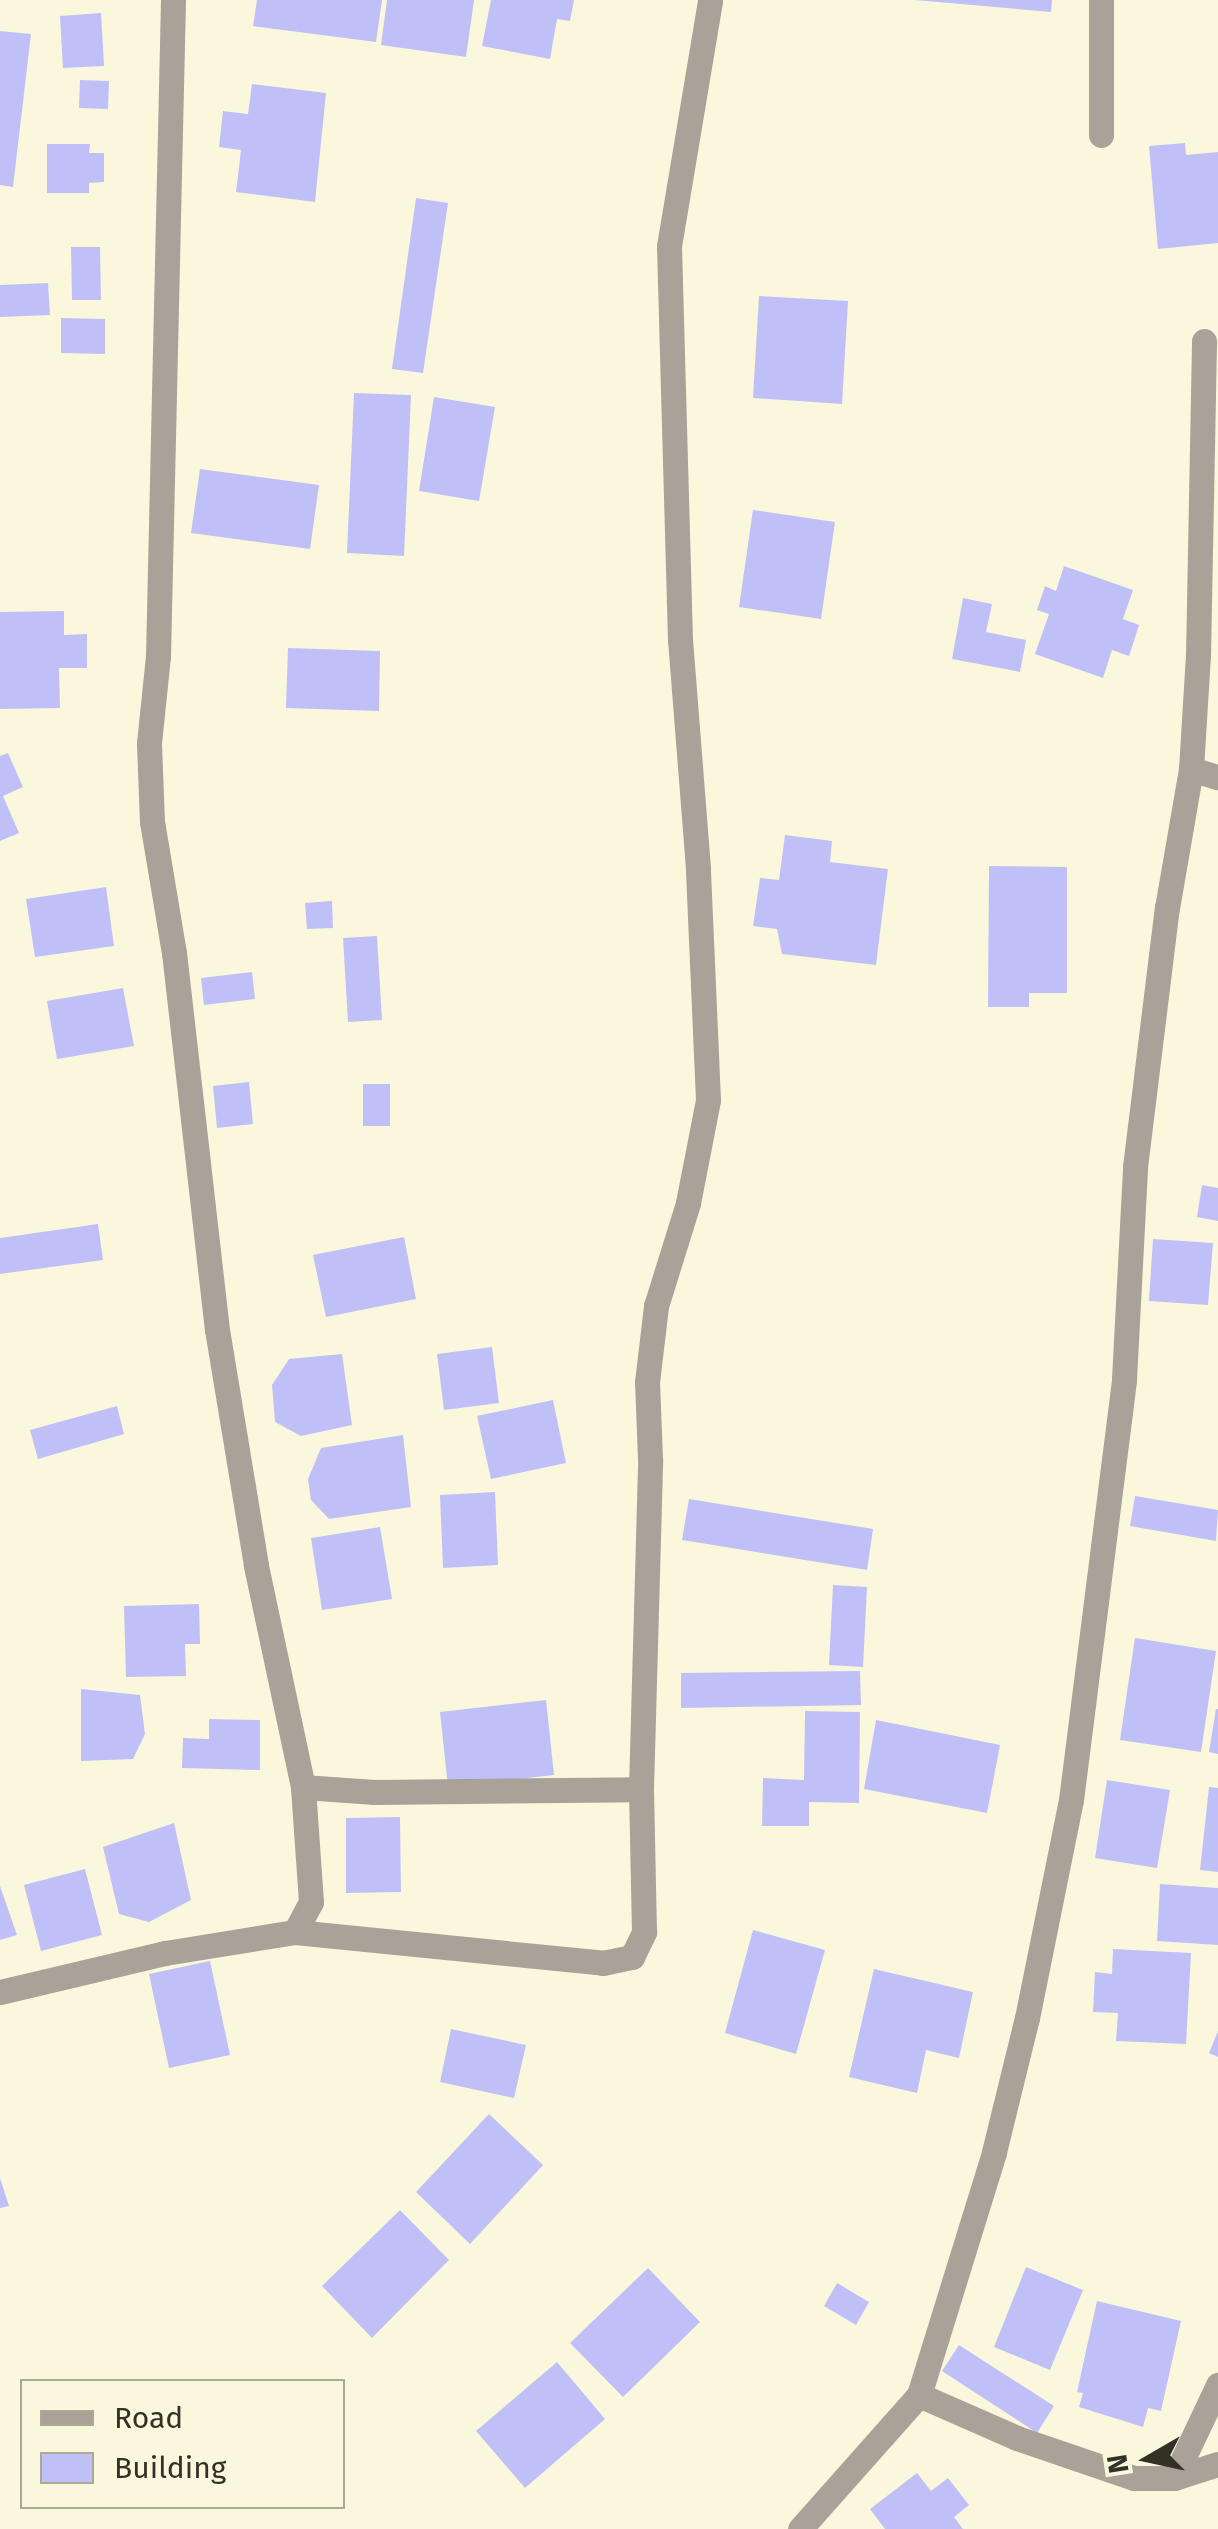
<!DOCTYPE html>
<style>
body{margin:0}
#map{position:relative;width:1218px;height:2529px;overflow:hidden;background:#fbf7dc;font-family:"Fira Sans",sans-serif}
div>[style]{position:absolute}
[style*='--x']{left:calc(var(--x)*1px);top:calc(var(--y)*1px);width:calc(var(--w)*1px);rotate:calc(var(--a)*1deg)}
.building>*{inset:0;background:#c0c0f9}
.minor>*{height:25px;margin:-12.5px;padding:0 12.5px;transform-origin:12.5px;border-radius:12.5px;background:#aaa199}
span{translate:-50% -50%;white-space:nowrap;text-align:center;line-height:1.15;-webkit-text-stroke:10px #fbf7dc;paint-order:stroke}
.legend{position:absolute;left:20px;top:2379px;width:325px;height:130px;box-sizing:border-box;background:#fbf7dc;border:2px solid #aba894;margin:0;padding:12px 18px;list-style:none;font-size:30px;color:#323127}
.legend li{display:flex;align-items:center;gap:20px;height:50px}
.legend b{width:50px;border:2px solid #aba894}
.north{position:absolute;left:1098px;top:2409px;width:100px;height:100px;-webkit-text-stroke:8px #fbf7dc;paint-order:stroke;rotate:261deg;font-size:28px;font-weight:700;line-height:40px;text-align:center;color:#323127}
.north::after{content:'';display:block;margin:auto;width:35px;height:45px;background:#323127;clip-path:polygon(50% 0,100% 100%,50% 72%,0 100%)}
</style>
<div id="map">
<div class="building">
<i style="clip-path:polygon(257px 0,382px 0,376px 42px,253px 26px)"></i>
<i style="clip-path:polygon(387px 0,474px 0,466px 57px,381px 45px)"></i>
<i style="clip-path:polygon(491px 0,574px 0,570px 21px,557px 19px,550px 59px,482px 46px)"></i>
<i style="clip-path:polygon(915px 0,1052px 0,1051px 12px)"></i>
<i style="clip-path:polygon(101px 13px,104px 66px,63px 68px,60px 16px)"></i>
<i style="clip-path:polygon(0 31px,31px 34px,13px 187px,0 185px)"></i>
<i style="clip-path:polygon(80px 80px,109px 81px,108px 109px,79px 108px)"></i>
<i style="clip-path:polygon(252px 84px,326px 93px,315px 202px,236px 192px,241px 150px,219px 147px,223px 111px,248px 114px)"></i>
<i style="clip-path:polygon(1185px 143px,1186px 155px,1218px 152px,1218px 243px,1158px 249px,1149px 146px)"></i>
<i style="clip-path:polygon(47px 144px,90px 144px,89px 153px,104px 153px,104px 182px,89px 183px,89px 193px,47px 193px)"></i>
<i style="clip-path:polygon(416px 198px,448px 203px,423px 373px,392px 369px)"></i>
<i style="clip-path:polygon(71px 247px,100px 247px,101px 300px,72px 300px)"></i>
<i style="clip-path:polygon(48px 283px,50px 315px,0 317px,0 285px)"></i>
<i style="clip-path:polygon(759px 296px,848px 301px,842px 404px,753px 398px)"></i>
<i style="clip-path:polygon(61px 318px,105px 319px,105px 354px,61px 353px)"></i>
<i style="clip-path:polygon(354px 393px,411px 395px,404px 556px,347px 553px)"></i>
<i style="clip-path:polygon(434px 397px,495px 407px,479px 501px,419px 491px)"></i>
<i style="clip-path:polygon(200px 469px,319px 485px,310px 549px,191px 533px)"></i>
<i style="clip-path:polygon(753px 510px,835px 522px,821px 619px,739px 607px)"></i>
<i style="clip-path:polygon(1064px 566px,1133px 590px,1123px 619px,1139px 625px,1129px 656px,1112px 650px,1103px 678px,1035px 654px,1049px 614px,1037px 610px,1045px 586px,1056px 591px)"></i>
<i style="clip-path:polygon(963px 598px,992px 604px,986px 632px,1026px 640px,1020px 672px,952px 659px)"></i>
<i style="clip-path:polygon(64px 611px,64px 635px,87px 634px,87px 668px,59px 668px,60px 708px,0 709px,0 612px)"></i>
<i style="clip-path:polygon(288px 648px,380px 651px,379px 711px,286px 708px)"></i>
<i style="clip-path:polygon(8px 753px,23px 787px,3px 796px,19px 833px,0 841px,0 756px)"></i>
<i style="clip-path:polygon(785px 835px,832px 841px,830px 862px,888px 869px,876px 965px,782px 954px,777px 929px,753px 926px,760px 878px,779px 880px)"></i>
<i style="clip-path:polygon(989px 866px,1067px 867px,1067px 993px,1029px 993px,1029px 1007px,988px 1007px)"></i>
<i style="clip-path:polygon(106px 887px,114px 946px,35px 957px,26px 899px)"></i>
<i style="clip-path:polygon(332px 901px,333px 928px,307px 929px,305px 903px)"></i>
<i style="clip-path:polygon(377px 936px,382px 1020px,348px 1022px,343px 938px)"></i>
<i style="clip-path:polygon(252px 972px,255px 999px,204px 1005px,201px 978px)"></i>
<i style="clip-path:polygon(123px 988px,134px 1046px,57px 1059px,47px 1001px)"></i>
<i style="clip-path:polygon(249px 1082px,253px 1124px,217px 1128px,213px 1086px)"></i>
<i style="clip-path:polygon(363px 1084px,390px 1084px,390px 1126px,363px 1126px)"></i>
<i style="clip-path:polygon(1202px 1185px,1218px 1188px,1218px 1221px,1197px 1217px)"></i>
<i style="clip-path:polygon(98px 1224px,103px 1260px,0 1274px,0 1238px)"></i>
<i style="clip-path:polygon(404px 1237px,416px 1299px,326px 1317px,313px 1255px)"></i>
<i style="clip-path:polygon(1153px 1239px,1213px 1243px,1208px 1305px,1149px 1301px)"></i>
<i style="clip-path:polygon(492px 1347px,499px 1403px,444px 1410px,437px 1354px)"></i>
<i style="clip-path:polygon(342px 1354px,352px 1425px,301px 1436px,275px 1422px,272px 1385px,289px 1359px)"></i>
<i style="clip-path:polygon(553px 1400px,566px 1463px,491px 1479px,477px 1416px)"></i>
<i style="clip-path:polygon(117px 1406px,124px 1434px,38px 1459px,30px 1430px)"></i>
<i style="clip-path:polygon(403px 1435px,411px 1507px,329px 1519px,311px 1500px,308px 1479px,321px 1448px)"></i>
<i style="clip-path:polygon(495px 1492px,498px 1565px,443px 1568px,440px 1495px)"></i>
<i style="clip-path:polygon(1135px 1496px,1218px 1510px,1216px 1541px,1130px 1526px)"></i>
<i style="clip-path:polygon(689px 1499px,873px 1529px,867px 1570px,682px 1540px)"></i>
<i style="clip-path:polygon(380px 1527px,392px 1599px,322px 1610px,311px 1538px)"></i>
<i style="clip-path:polygon(833px 1585px,867px 1587px,863px 1667px,829px 1665px)"></i>
<i style="clip-path:polygon(199px 1604px,200px 1644px,185px 1644px,186px 1676px,126px 1677px,124px 1606px)"></i>
<i style="clip-path:polygon(1135px 1638px,1216px 1651px,1201px 1752px,1120px 1740px)"></i>
<i style="clip-path:polygon(860px 1671px,861px 1705px,681px 1708px,681px 1673px)"></i>
<i style="clip-path:polygon(81px 1689px,140px 1695px,145px 1734px,133px 1759px,81px 1761px)"></i>
<i style="clip-path:polygon(546px 1700px,554px 1775px,448px 1787px,440px 1712px)"></i>
<i style="clip-path:polygon(1216px 1709px,1218px 1709px,1218px 1754px,1209px 1752px)"></i>
<i style="clip-path:polygon(805px 1711px,860px 1712px,859px 1803px,809px 1802px,809px 1826px,762px 1826px,763px 1778px,804px 1780px)"></i>
<i style="clip-path:polygon(209px 1719px,260px 1720px,260px 1770px,182px 1768px,183px 1738px,209px 1739px)"></i>
<i style="clip-path:polygon(876px 1720px,1000px 1745px,987px 1813px,864px 1789px)"></i>
<i style="clip-path:polygon(1107px 1780px,1170px 1790px,1157px 1868px,1095px 1858px)"></i>
<i style="clip-path:polygon(1209px 1787px,1218px 1788px,1218px 1872px,1200px 1870px)"></i>
<i style="clip-path:polygon(400px 1817px,401px 1892px,346px 1893px,346px 1818px)"></i>
<i style="clip-path:polygon(174px 1823px,191px 1900px,149px 1922px,119px 1914px,103px 1847px)"></i>
<i style="clip-path:polygon(85px 1869px,102px 1935px,41px 1951px,24px 1885px)"></i>
<i style="clip-path:polygon(1160px 1884px,1218px 1888px,1218px 1945px,1157px 1941px)"></i>
<i style="clip-path:polygon(0 1886px,17px 1935px,0 1940px)"></i>
<i style="clip-path:polygon(753px 1930px,825px 1950px,796px 2054px,725px 2033px)"></i>
<i style="clip-path:polygon(1113px 1949px,1191px 1953px,1186px 2044px,1116px 2041px,1118px 2013px,1093px 2012px,1095px 1972px,1112px 1974px)"></i>
<i style="clip-path:polygon(210px 1961px,230px 2055px,169px 2068px,149px 1974px)"></i>
<i style="clip-path:polygon(874px 1969px,973px 1992px,959px 2058px,926px 2050px,917px 2093px,849px 2077px)"></i>
<i style="clip-path:polygon(451px 2029px,526px 2045px,514px 2098px,440px 2082px)"></i>
<i style="clip-path:polygon(1218px 2031px,1218px 2057px,1209px 2053px)"></i>
<i style="clip-path:polygon(489px 2114px,543px 2165px,470px 2244px,416px 2192px)"></i>
<i style="clip-path:polygon(0 2178px,9px 2206px,0 2208px)"></i>
<i style="clip-path:polygon(400px 2210px,449px 2260px,372px 2338px,322px 2286px)"></i>
<i style="clip-path:polygon(1026px 2267px,1083px 2290px,1050px 2370px,994px 2347px)"></i>
<i style="clip-path:polygon(648px 2268px,700px 2322px,623px 2397px,570px 2343px)"></i>
<i style="clip-path:polygon(837px 2283px,869px 2302px,856px 2325px,824px 2306px)"></i>
<i style="clip-path:polygon(1097px 2301px,1181px 2321px,1161px 2411px,1148px 2408px,1143px 2427px,1079px 2407px,1083px 2393px,1077px 2392px)"></i>
<i style="clip-path:polygon(959px 2345px,1054px 2406px,1037px 2433px,942px 2371px)"></i>
<i style="clip-path:polygon(557px 2362px,605px 2419px,525px 2488px,476px 2431px)"></i>
<i style="clip-path:polygon(917px 2473px,931px 2491px,948px 2478px,969px 2505px,954px 2517px,963px 2529px,885px 2529px,870px 2509px)"></i>
</div>
<div class="minor">
<i style="--x:1101;--y:135;--w:135;--a:-90"></i>
<i style="--x:1191;--y:769;--w:28;--a:17"></i>
<i style="--x:303;--y:1787;--w:72;--a:4"></i>
<i style="--x:375;--y:1792;--w:266;--a:-0.6"></i>
<i style="--x:641;--y:1789;--w:330;--a:-88.4"></i>
<i style="--x:650;--y:1459;--w:77;--a:-92.2"></i>
<i style="--x:647;--y:1382;--w:77;--a:-83.2"></i>
<i style="--x:656;--y:1306;--w:108;--a:-72.7"></i>
<i style="--x:688;--y:1203;--w:105;--a:-79"></i>
<i style="--x:708;--y:1100;--w:232;--a:-92.5"></i>
<i style="--x:698;--y:868;--w:229;--a:-94.5"></i>
<i style="--x:680;--y:640;--w:394;--a:-91.6"></i>
<i style="--x:669;--y:246;--w:249;--a:-80.5"></i>
<i style="--x:295;--y:1932;--w:310;--a:5.7"></i>
<i style="--x:603;--y:1963;--w:30;--a:-12"></i>
<i style="--x:632;--y:1957;--w:28;--a:-64"></i>
<i style="--x:644;--y:1932;--w:143;--a:-91.2"></i>
<i style="--x:0;--y:1992;--w:170;--a:-13.3"></i>
<i style="--x:165;--y:1953;--w:132;--a:-9.2"></i>
<i style="--x:295;--y:1932;--w:34;--a:-62"></i>
<i style="--x:311;--y:1902;--w:115;--a:-94"></i>
<i style="--x:303;--y:1787;--w:227;--a:-102"></i>
<i style="--x:256;--y:1565;--w:238;--a:-99.4"></i>
<i style="--x:217;--y:1330;--w:379;--a:-96.5"></i>
<i style="--x:174;--y:953;--w:133;--a:-99.5"></i>
<i style="--x:152;--y:822;--w:79;--a:-92.2"></i>
<i style="--x:149;--y:743;--w:87;--a:-84.1"></i>
<i style="--x:158;--y:656;--w:656;--a:-88.69"></i>
<i style="--x:919;--y:2395;--w:107;--a:23.7"></i>
<i style="--x:1017;--y:2438;--w:124;--a:18.9"></i>
<i style="--x:1134;--y:2478;--w:40;--a:0"></i>
<i style="--x:1174;--y:2478;--w:46;--a:-17.7"></i>
<i style="--x:1174;--y:2478;--w:103;--a:-64.7"></i>
<i style="--x:800;--y:2529;--w:179;--a:-48.4"></i>
<i style="--x:919;--y:2395;--w:254;--a:-72.8"></i>
<i style="--x:994;--y:2152;--w:138;--a:-76.2"></i>
<i style="--x:1027;--y:2018;--w:222;--a:-78.6"></i>
<i style="--x:1071;--y:1800;--w:424;--a:-82.8"></i>
<i style="--x:1124;--y:1379;--w:212;--a:-87"></i>
<i style="--x:1135;--y:1167;--w:261;--a:-83"></i>
<i style="--x:1167;--y:908;--w:141;--a:-80.2"></i>
<i style="--x:1191;--y:769;--w:113;--a:-86.5"></i>
<i style="--x:1198;--y:656;--w:315;--a:-88.9"></i>
</div>
<ul class="legend">
<li><b style="height:12px;background:#aaa199"></b>Road</li>
<li><b style="height:28px;background:#c0c0f9"></b>Building</li>
</ul>
<div class="north">N</div>
</div>
